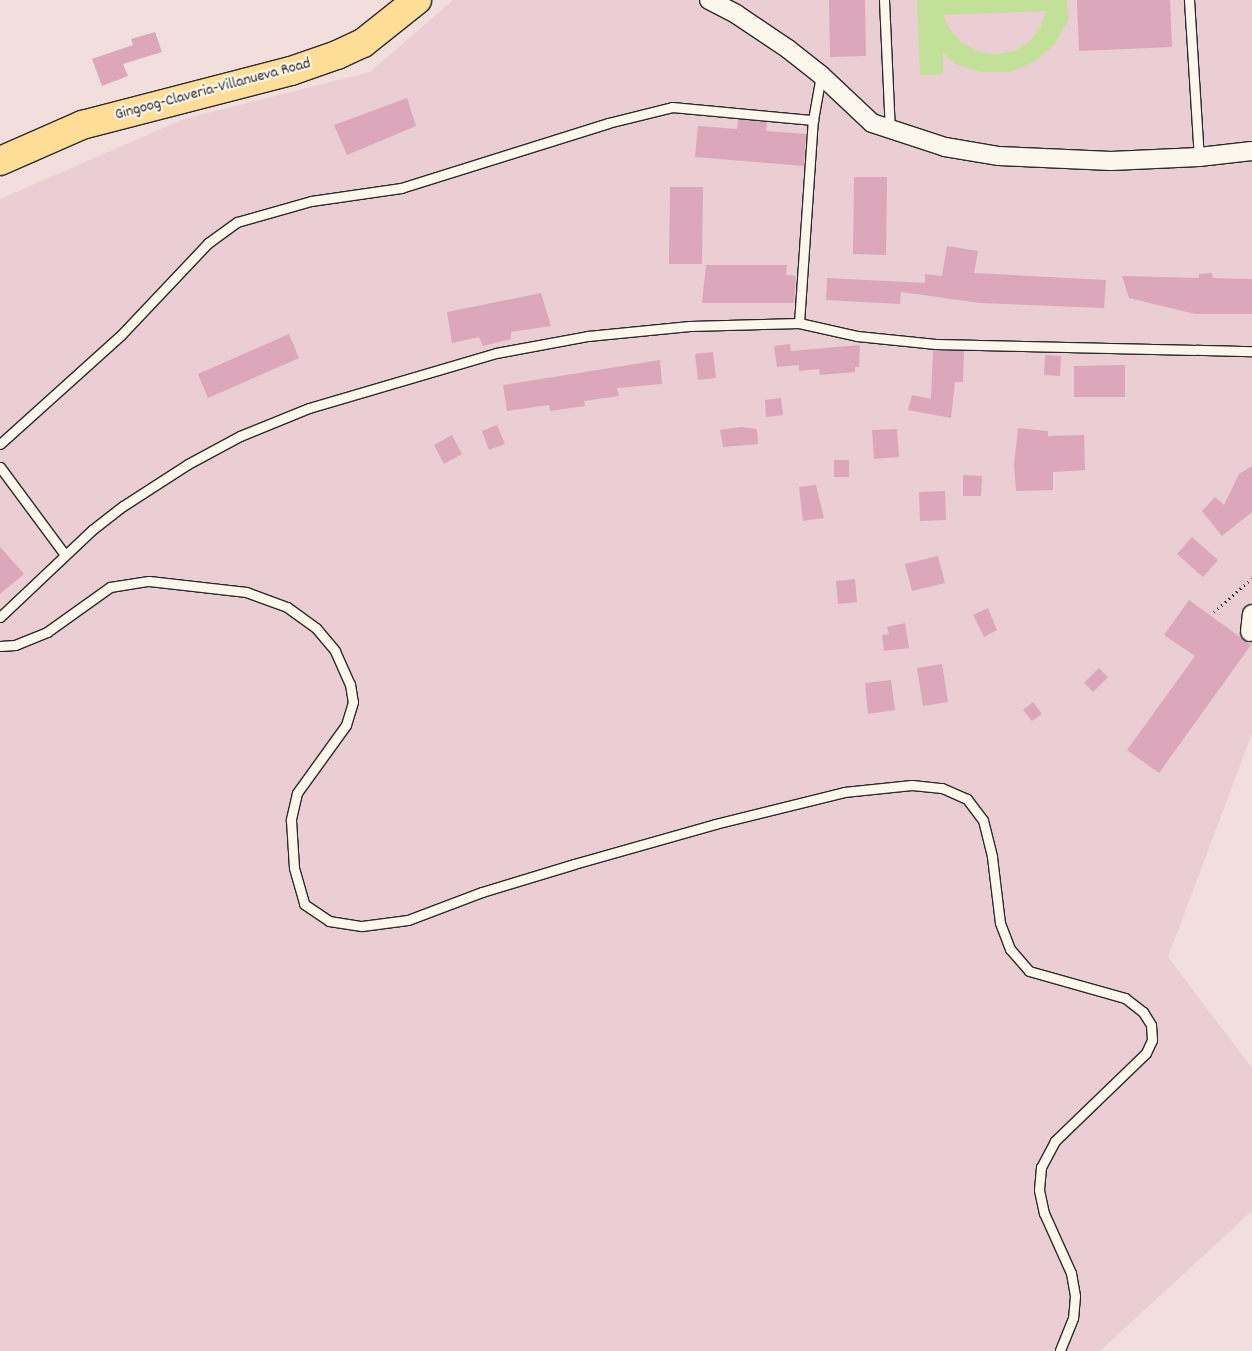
<!DOCTYPE html>
<style>
body{margin:0}
#map{position:relative;width:1252px;height:1351px;overflow:hidden;background:#f2dfdd;font-family:Dekko,sans-serif}
div>[style]{position:absolute}
[style*='--x']{left:calc(var(--x)*1px);top:calc(var(--y)*1px);width:calc(var(--w)*1px);rotate:calc(var(--a)*1deg)}
.built>*{inset:0;background:#ebced3}
.green>*{inset:0;background:#c2e098}
.building>*{inset:0;background:#dca6bb}
.path>*{height:3px;margin-top:-1.5px;transform-origin:0;background:repeating-linear-gradient(90deg,#2b2b2b 0 1px,transparent 0 5px)}
.roads{filter:drop-shadow(1px 0 #2b2b2b) drop-shadow(-1px 0 #2b2b2b) drop-shadow(0 1px #2b2b2b) drop-shadow(0 -1px #2b2b2b)}
.lane>*{height:9px;margin:-4.5px;padding:0 4.5px;transform-origin:4.5px;border-radius:4.5px;background:#fbf7ec}
.street>*{height:18px;margin:-9px;padding:0 9px;transform-origin:9px;border-radius:9px;background:#fbf7ec}
.primary>*{height:28px;margin:-14px;padding:0 14px;transform-origin:14px;border-radius:14px;background:#fedd96}
span{translate:-50% -50%;white-space:nowrap;text-align:center;line-height:1.15;-webkit-text-stroke:4.5px #fbf7ec;paint-order:stroke}
.street-label{font-size:16px;color:#2b2b2b}
</style>
<div id="map">
<div class="built">
<i style="clip-path:polygon(453px 0,1252px 0,1252px 734px,1168px 957px,1252px 1068px,1252px 1211px,1100px 1351px,0 1351px,0 199px,184px 119px,370px 72px)"></i>
</div>
<div class="green">
<i style="clip-path:polygon(evenodd,917px 0,1067px 0,1068px 21px,1054px 45px,1034px 62px,1009px 72px,981px 72px,956px 64px,943px 53px,943px 74px,920px 75px,917px 0,1046px 11px,1040px 28px,1029px 42px,1014px 51px,996px 54px,979px 52px,963px 44px,951px 31px,943px 15px,1046px 11px)"></i>
</div>
<div class="building">
<i style="clip-path:polygon(829px 0,865px 0,866px 56px,830px 57px)"></i>
<i style="clip-path:polygon(1077px 0,1170px 0,1172px 47px,1079px 51px)"></i>
<i style="clip-path:polygon(155px 32px,162px 52px,123px 64px,128px 76px,102px 86px,92px 59px,133px 45px,131px 39px)"></i>
<i style="clip-path:polygon(407px 98px,416px 126px,347px 155px,334px 125px)"></i>
<i style="clip-path:polygon(738px 119px,767px 122px,766px 131px,806px 134px,804px 166px,695px 157px,698px 126px,737px 129px)"></i>
<i style="clip-path:polygon(854px 177px,887px 177px,886px 255px,853px 254px)"></i>
<i style="clip-path:polygon(670px 187px,703px 187px,702px 264px,669px 264px)"></i>
<i style="clip-path:polygon(947px 246px,978px 251px,974px 273px,1106px 280px,1104px 308px,980px 303px,901px 292px,900px 304px,826px 300px,827px 278px,925px 283px,925px 274px,942px 276px)"></i>
<i style="clip-path:polygon(706px 265px,787px 265px,786px 275px,796px 276px,794px 303px,702px 303px)"></i>
<i style="clip-path:polygon(1212px 273px,1213px 278px,1252px 279px,1252px 314px,1195px 314px,1129px 298px,1122px 276px,1199px 278px,1199px 274px)"></i>
<i style="clip-path:polygon(541px 293px,551px 326px,511px 332px,511px 339px,483px 346px,479px 337px,452px 343px,447px 312px)"></i>
<i style="clip-path:polygon(289px 334px,299px 358px,208px 398px,198px 374px)"></i>
<i style="clip-path:polygon(790px 344px,791px 351px,860px 345px,859px 367px,855px 367px,855px 372px,820px 375px,819px 369px,799px 371px,799px 365px,777px 367px,774px 346px)"></i>
<i style="clip-path:polygon(933px 350px,964px 351px,963px 382px,955px 382px,951px 418px,908px 410px,912px 395px,931px 399px)"></i>
<i style="clip-path:polygon(713px 352px,716px 378px,698px 380px,695px 354px)"></i>
<i style="clip-path:polygon(1045px 355px,1061px 356px,1060px 376px,1044px 375px)"></i>
<i style="clip-path:polygon(660px 360px,662px 384px,617px 388px,619px 396px,584px 401px,585px 406px,550px 411px,549px 405px,507px 411px,503px 385px)"></i>
<i style="clip-path:polygon(1125px 365px,1125px 397px,1074px 397px,1074px 366px)"></i>
<i style="clip-path:polygon(781px 398px,783px 415px,766px 417px,765px 400px)"></i>
<i style="clip-path:polygon(497px 425px,505px 444px,489px 450px,482px 431px)"></i>
<i style="clip-path:polygon(741px 427px,757px 429px,758px 444px,723px 447px,720px 430px)"></i>
<i style="clip-path:polygon(1018px 428px,1048px 431px,1048px 436px,1084px 435px,1085px 470px,1053px 472px,1053px 490px,1016px 491px,1014px 465px)"></i>
<i style="clip-path:polygon(897px 429px,899px 457px,874px 459px,872px 430px)"></i>
<i style="clip-path:polygon(452px 435px,462px 454px,444px 464px,434px 445px)"></i>
<i style="clip-path:polygon(834px 460px,849px 460px,849px 477px,834px 477px)"></i>
<i style="clip-path:polygon(1252px 466px,1252px 512px,1222px 536px,1202px 511px,1215px 497px,1224px 505px,1239px 474px)"></i>
<i style="clip-path:polygon(963px 475px,982px 476px,981px 496px,963px 496px)"></i>
<i style="clip-path:polygon(816px 485px,824px 518px,803px 521px,799px 487px)"></i>
<i style="clip-path:polygon(945px 491px,946px 520px,920px 521px,919px 492px)"></i>
<i style="clip-path:polygon(1192px 537px,1218px 560px,1203px 577px,1177px 554px)"></i>
<i style="clip-path:polygon(0 547px,24px 574px,0 594px)"></i>
<i style="clip-path:polygon(938px 556px,945px 583px,912px 591px,905px 564px)"></i>
<i style="clip-path:polygon(855px 579px,857px 602px,838px 604px,836px 581px)"></i>
<i style="clip-path:polygon(1189px 600px,1251px 645px,1159px 773px,1127px 750px,1195px 656px,1164px 635px)"></i>
<i style="clip-path:polygon(988px 608px,997px 630px,984px 637px,973px 615px)"></i>
<i style="clip-path:polygon(905px 623px,909px 648px,884px 651px,882px 635px,889px 634px,887px 627px)"></i>
<i style="clip-path:polygon(942px 664px,948px 702px,923px 706px,917px 668px)"></i>
<i style="clip-path:polygon(1099px 668px,1108px 677px,1093px 692px,1084px 683px)"></i>
<i style="clip-path:polygon(891px 680px,895px 710px,868px 714px,865px 683px)"></i>
<i style="clip-path:polygon(1033px 702px,1042px 714px,1032px 721px,1023px 710px)"></i>
</div>
<div class="path">
<i style="--x:1214;--y:612;--w:51;--a:-41.8"></i>
</div>
<div class="roads">
<div class="lane">
<i style="--x:884;--y:0;--w:131;--a:87.4"></i>
<i style="--x:1189;--y:0;--w:157;--a:86.4"></i>
<i style="--x:799;--y:323;--w:203;--a:-86.1"></i>
<i style="--x:813;--y:120;--w:46;--a:-79.9"></i>
<i style="--x:0;--y:444;--w:163;--a:-42"></i>
<i style="--x:121;--y:335;--w:127;--a:-46.6"></i>
<i style="--x:208;--y:243;--w:36;--a:-36"></i>
<i style="--x:237;--y:222;--w:77;--a:-15.8"></i>
<i style="--x:311;--y:201;--w:91;--a:-8.2"></i>
<i style="--x:401;--y:188;--w:217;--a:-17.4"></i>
<i style="--x:608;--y:123;--w:66;--a:-14"></i>
<i style="--x:672;--y:107;--w:142;--a:5.3"></i>
<i style="--x:0;--y:467;--w:109;--a:53.5"></i>
<i style="--x:0;--y:617;--w:127;--a:-43.4"></i>
<i style="--x:92;--y:530;--w:39;--a:-38"></i>
<i style="--x:123;--y:506;--w:77;--a:-32.9"></i>
<i style="--x:188;--y:464;--w:59;--a:-28.3"></i>
<i style="--x:240;--y:436;--w:74;--a:-22.1"></i>
<i style="--x:309;--y:408;--w:195;--a:-16.4"></i>
<i style="--x:496;--y:353;--w:94;--a:-10.5"></i>
<i style="--x:588;--y:336;--w:102;--a:-5.6"></i>
<i style="--x:690;--y:326;--w:109;--a:-1.6"></i>
<i style="--x:799;--y:323;--w:59;--a:12.6"></i>
<i style="--x:857;--y:336;--w:79;--a:5.8"></i>
<i style="--x:936;--y:344;--w:316;--a:1.3"></i>
<i style="--x:0;--y:646;--w:15;--a:-4"></i>
<i style="--x:15;--y:645;--w:35;--a:-22"></i>
<i style="--x:47;--y:632;--w:77;--a:-35.5"></i>
<i style="--x:110;--y:587;--w:39;--a:-9"></i>
<i style="--x:149;--y:581;--w:98;--a:6.5"></i>
<i style="--x:246;--y:592;--w:44;--a:20.1"></i>
<i style="--x:287;--y:607;--w:36;--a:36"></i>
<i style="--x:316;--y:628;--w:30;--a:50"></i>
<i style="--x:335;--y:651;--w:36;--a:66"></i>
<i style="--x:350;--y:684;--w:18;--a:81"></i>
<i style="--x:353;--y:702;--w:24;--a:107"></i>
<i style="--x:346;--y:725;--w:84;--a:125.8"></i>
<i style="--x:297;--y:793;--w:28;--a:103"></i>
<i style="--x:291;--y:820;--w:48;--a:86.4"></i>
<i style="--x:294;--y:868;--w:37;--a:74"></i>
<i style="--x:304;--y:904;--w:30;--a:34"></i>
<i style="--x:329;--y:921;--w:33;--a:9"></i>
<i style="--x:362;--y:926;--w:46;--a:-7.4"></i>
<i style="--x:408;--y:920;--w:79;--a:-20.7"></i>
<i style="--x:482;--y:892;--w:96;--a:-16.9"></i>
<i style="--x:574;--y:864;--w:147;--a:-15.8"></i>
<i style="--x:715;--y:824;--w:133;--a:-13.9"></i>
<i style="--x:844;--y:792;--w:68;--a:-5.9"></i>
<i style="--x:912;--y:785;--w:30;--a:6"></i>
<i style="--x:942;--y:788;--w:27;--a:24"></i>
<i style="--x:967;--y:799;--w:26;--a:53"></i>
<i style="--x:983;--y:820;--w:38;--a:76"></i>
<i style="--x:992;--y:857;--w:66;--a:83.1"></i>
<i style="--x:1000;--y:923;--w:28;--a:69"></i>
<i style="--x:1010;--y:949;--w:29;--a:49"></i>
<i style="--x:1029;--y:971;--w:100;--a:15.7"></i>
<i style="--x:1125;--y:998;--w:23;--a:38"></i>
<i style="--x:1143;--y:1012;--w:15;--a:58"></i>
<i style="--x:1151;--y:1025;--w:15;--a:86"></i>
<i style="--x:1152;--y:1040;--w:14;--a:115"></i>
<i style="--x:1146;--y:1053;--w:127;--a:136"></i>
<i style="--x:1055;--y:1141;--w:30;--a:118"></i>
<i style="--x:1041;--y:1167;--w:23;--a:95"></i>
<i style="--x:1039;--y:1190;--w:24;--a:78"></i>
<i style="--x:1044;--y:1213;--w:66;--a:65.8"></i>
<i style="--x:1071;--y:1273;--w:23;--a:80"></i>
<i style="--x:1075;--y:1296;--w:22;--a:95"></i>
<i style="--x:1073;--y:1318;--w:35;--a:112"></i>
</div>
<div class="street">
<i style="--x:709;--y:0;--w:30;--a:27"></i>
<i style="--x:736;--y:14;--w:63;--a:33.9"></i>
<i style="--x:788;--y:49;--w:42;--a:38.2"></i>
<i style="--x:821;--y:75;--w:70;--a:43.3"></i>
<i style="--x:872;--y:123;--w:77;--a:18.2"></i>
<i style="--x:945;--y:147;--w:55;--a:9.5"></i>
<i style="--x:999;--y:156;--w:112;--a:2.6"></i>
<i style="--x:1111;--y:161;--w:88;--a:-2.6"></i>
<i style="--x:1199;--y:157;--w:53;--a:-6.5"></i>
<i style="--x:1250;--y:632;--w:18;--a:-84"></i>
</div>
<div class="primary">
<i style="--x:0;--y:161;--w:90;--a:-23.7"></i>
<i style="--x:82;--y:125;--w:216;--a:-14.5"></i>
<i style="--x:291;--y:71;--w:49;--a:-19.2"></i>
<i style="--x:337;--y:55;--w:29;--a:-25"></i>
<i style="--x:363;--y:43;--w:69;--a:-38.5"></i>
</div>
</div>
<div class="street-label">
<span style="left:213px;top:90px;rotate:-15deg">Gingoog-Claveria-Villanueva Road</span>
</div>
</div>
